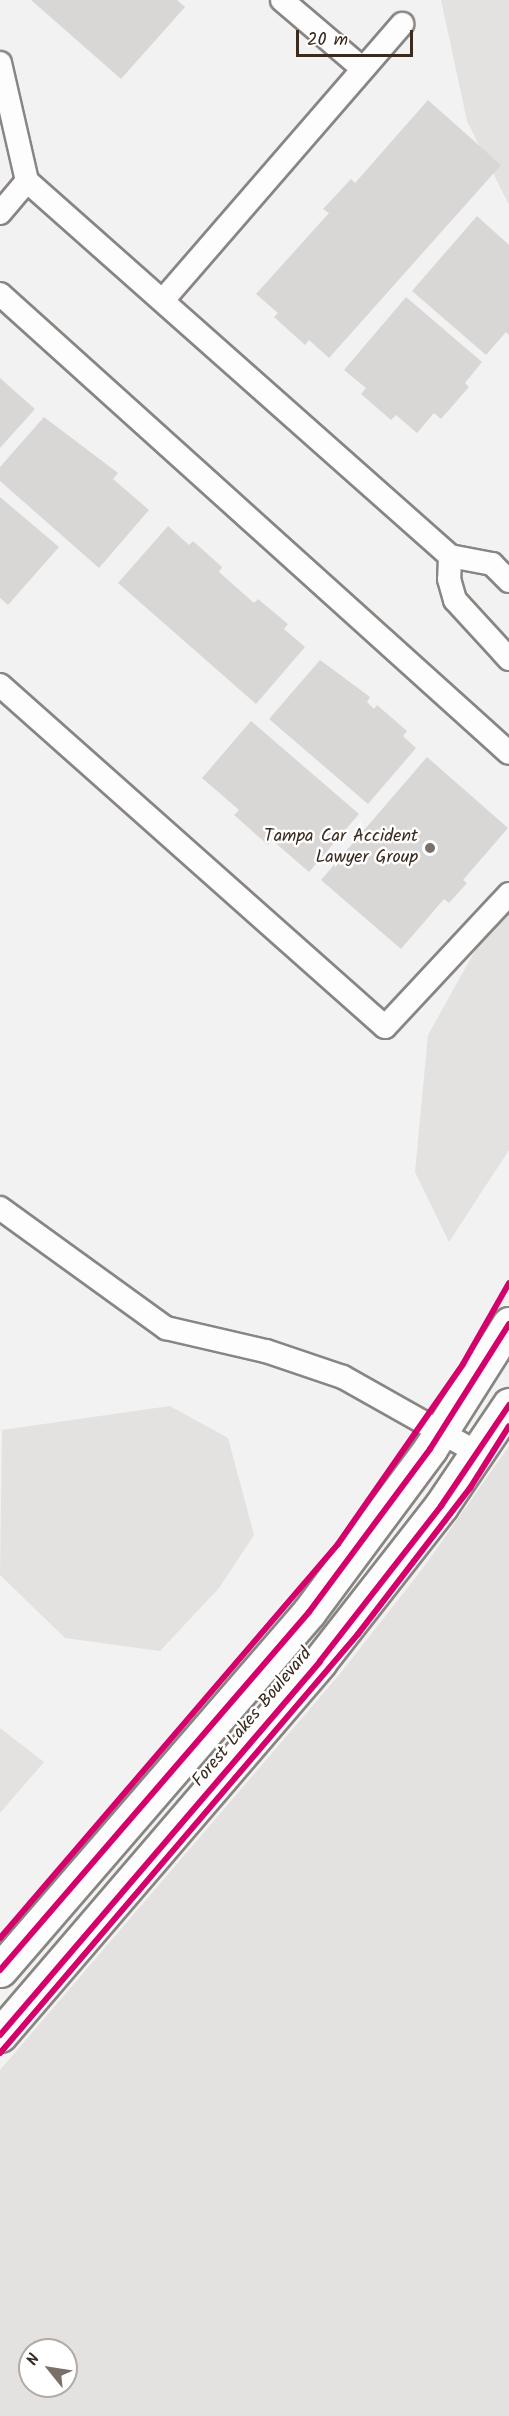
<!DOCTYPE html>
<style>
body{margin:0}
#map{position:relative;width:509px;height:2416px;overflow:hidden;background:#f3f2f2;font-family:Kalam,sans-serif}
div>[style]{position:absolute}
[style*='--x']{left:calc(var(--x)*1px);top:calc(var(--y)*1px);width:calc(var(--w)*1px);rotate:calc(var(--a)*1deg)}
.green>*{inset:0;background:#e4e2e0}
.building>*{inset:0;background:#d9d7d6}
.roads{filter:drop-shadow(2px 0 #898582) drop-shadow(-2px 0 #898582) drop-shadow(0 2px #898582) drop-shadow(0 -2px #898582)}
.lane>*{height:22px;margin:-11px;padding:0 11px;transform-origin:11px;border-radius:11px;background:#fdfdfd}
.secondary>*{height:33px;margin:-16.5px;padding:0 16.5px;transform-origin:16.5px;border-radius:16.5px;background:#fdfdfd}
.cycleway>*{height:6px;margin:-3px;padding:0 3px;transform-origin:3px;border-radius:3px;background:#d6006c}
.dots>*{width:16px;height:16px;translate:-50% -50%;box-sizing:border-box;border:3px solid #fff;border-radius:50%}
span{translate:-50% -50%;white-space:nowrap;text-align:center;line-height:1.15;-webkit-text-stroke:5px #fff;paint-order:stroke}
.poi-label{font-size:18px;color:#3b2a1e}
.right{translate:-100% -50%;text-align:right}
.street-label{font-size:18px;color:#3b2a1e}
.north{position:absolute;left:18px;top:2338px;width:60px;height:60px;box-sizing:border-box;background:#fff;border:2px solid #b1aaa5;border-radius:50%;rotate:300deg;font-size:16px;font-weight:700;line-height:24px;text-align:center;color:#3b2a1e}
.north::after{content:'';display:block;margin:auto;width:21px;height:27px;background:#7b7068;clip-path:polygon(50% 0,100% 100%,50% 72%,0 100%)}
.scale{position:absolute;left:296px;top:30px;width:117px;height:27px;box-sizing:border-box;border:3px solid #3b2a1e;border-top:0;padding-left:8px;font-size:18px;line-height:21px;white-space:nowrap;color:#3b2a1e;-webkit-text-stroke:4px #fff;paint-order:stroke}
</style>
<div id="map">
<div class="green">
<i style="clip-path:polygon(441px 0,509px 0,509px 205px,467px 121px)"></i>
<i style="clip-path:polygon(501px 904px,509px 906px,509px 1150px,449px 1242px,415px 1172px,428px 1035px)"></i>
<i style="clip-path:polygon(170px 1406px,228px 1438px,254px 1535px,219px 1588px,160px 1651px,65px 1638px,0 1575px,2px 1430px)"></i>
<i style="clip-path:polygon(evenodd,509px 1446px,509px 2416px,0 2416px,0 2070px,339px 1675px,423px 1568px,509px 1446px,30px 2350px,66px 2350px,66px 2386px,30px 2386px,30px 2350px)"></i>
<i style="clip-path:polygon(0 1728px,44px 1762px,0 1813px)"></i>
</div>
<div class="building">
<i style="clip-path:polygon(31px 0,177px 0,185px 7px,121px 79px)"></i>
<i style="clip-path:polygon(428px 100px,501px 165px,329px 358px,309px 340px,305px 345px,274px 317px,278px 313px,256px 294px,329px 213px,323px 209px,351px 179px,355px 183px)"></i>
<i style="clip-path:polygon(477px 216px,509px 245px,509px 335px,506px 332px,486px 355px,412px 291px)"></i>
<i style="clip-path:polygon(406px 297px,482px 362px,465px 383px,469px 387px,441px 419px,434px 413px,417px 433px,396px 415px,391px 420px,361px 394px,366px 388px,344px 370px)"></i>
<i style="clip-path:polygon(0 378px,35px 409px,0 448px)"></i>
<i style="clip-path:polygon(44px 417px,118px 473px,113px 479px,149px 510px,99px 568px,0 481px,0 467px)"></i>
<i style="clip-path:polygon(0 497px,59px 547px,8px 605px,0 598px)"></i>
<i style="clip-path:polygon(168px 526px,189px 545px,193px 541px,222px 567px,219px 572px,254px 603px,258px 599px,288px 624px,284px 629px,305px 647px,256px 704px,118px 583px)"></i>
<i style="clip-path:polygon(320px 660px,370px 697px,367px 702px,374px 709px,377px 705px,407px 731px,403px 736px,416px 748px,368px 804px,269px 719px)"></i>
<i style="clip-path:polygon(251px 721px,359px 814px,309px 872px,272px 840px,268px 845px,234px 815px,239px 810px,202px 778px)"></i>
<i style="clip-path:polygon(427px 757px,508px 828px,463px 880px,467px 883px,449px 903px,444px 899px,401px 949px,321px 880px)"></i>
</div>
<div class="roads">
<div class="lane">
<i style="--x:282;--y:0;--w:106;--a:40.4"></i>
<i style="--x:0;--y:63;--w:121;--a:77.1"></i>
<i style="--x:27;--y:181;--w:565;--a:41.56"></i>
<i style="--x:450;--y:556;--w:43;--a:10.8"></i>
<i style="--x:492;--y:564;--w:24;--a:45"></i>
<i style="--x:0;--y:213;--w:42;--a:-49.8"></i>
<i style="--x:0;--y:294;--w:685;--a:42.04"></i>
<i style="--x:164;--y:299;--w:364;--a:-49.1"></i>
<i style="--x:450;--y:556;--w:23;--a:92"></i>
<i style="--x:449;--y:579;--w:22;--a:74"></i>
<i style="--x:455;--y:600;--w:80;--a:47.5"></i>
<i style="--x:0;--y:685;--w:515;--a:41.62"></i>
<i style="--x:385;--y:1027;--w:182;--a:-47"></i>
<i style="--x:0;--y:1208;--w:205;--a:35.9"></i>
<i style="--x:166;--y:1328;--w:103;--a:13"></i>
<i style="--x:266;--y:1351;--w:81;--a:18.7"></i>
<i style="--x:343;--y:1377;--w:155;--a:29.4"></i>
</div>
<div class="secondary">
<i style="--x:0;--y:1970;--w:473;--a:-49.2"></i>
<i style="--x:309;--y:1612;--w:203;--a:-53.4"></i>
<i style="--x:430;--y:1449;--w:148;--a:-57.7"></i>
<i style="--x:0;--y:2035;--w:492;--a:-49.4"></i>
<i style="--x:320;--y:1661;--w:197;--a:-52"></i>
<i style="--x:441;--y:1506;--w:122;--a:-56"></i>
</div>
</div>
<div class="cycleway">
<i style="--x:0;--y:1938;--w:519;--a:-49.37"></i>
<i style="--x:338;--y:1544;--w:219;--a:-55.2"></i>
<i style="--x:463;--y:1364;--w:93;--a:-60.4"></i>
<i style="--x:0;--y:1970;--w:473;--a:-49.2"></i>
<i style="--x:309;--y:1612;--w:203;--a:-53.4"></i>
<i style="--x:430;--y:1449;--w:148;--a:-57.7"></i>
<i style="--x:0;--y:2035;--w:492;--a:-49.4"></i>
<i style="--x:320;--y:1661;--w:197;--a:-52"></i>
<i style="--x:441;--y:1506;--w:122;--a:-56"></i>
<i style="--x:0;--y:2053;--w:551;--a:-49.49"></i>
<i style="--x:358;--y:1634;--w:184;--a:-52.5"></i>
<i style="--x:470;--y:1488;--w:73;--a:-57.8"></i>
</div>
<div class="dots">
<i style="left:430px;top:848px;background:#7b7068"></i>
</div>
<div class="poi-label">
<span class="right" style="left:418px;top:848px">Tampa Car Accident<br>Lawyer Group</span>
</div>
<div class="street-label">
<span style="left:253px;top:1718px;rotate:-50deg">Forest Lakes Boulevard</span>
</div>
<div class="north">N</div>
<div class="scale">20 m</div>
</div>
